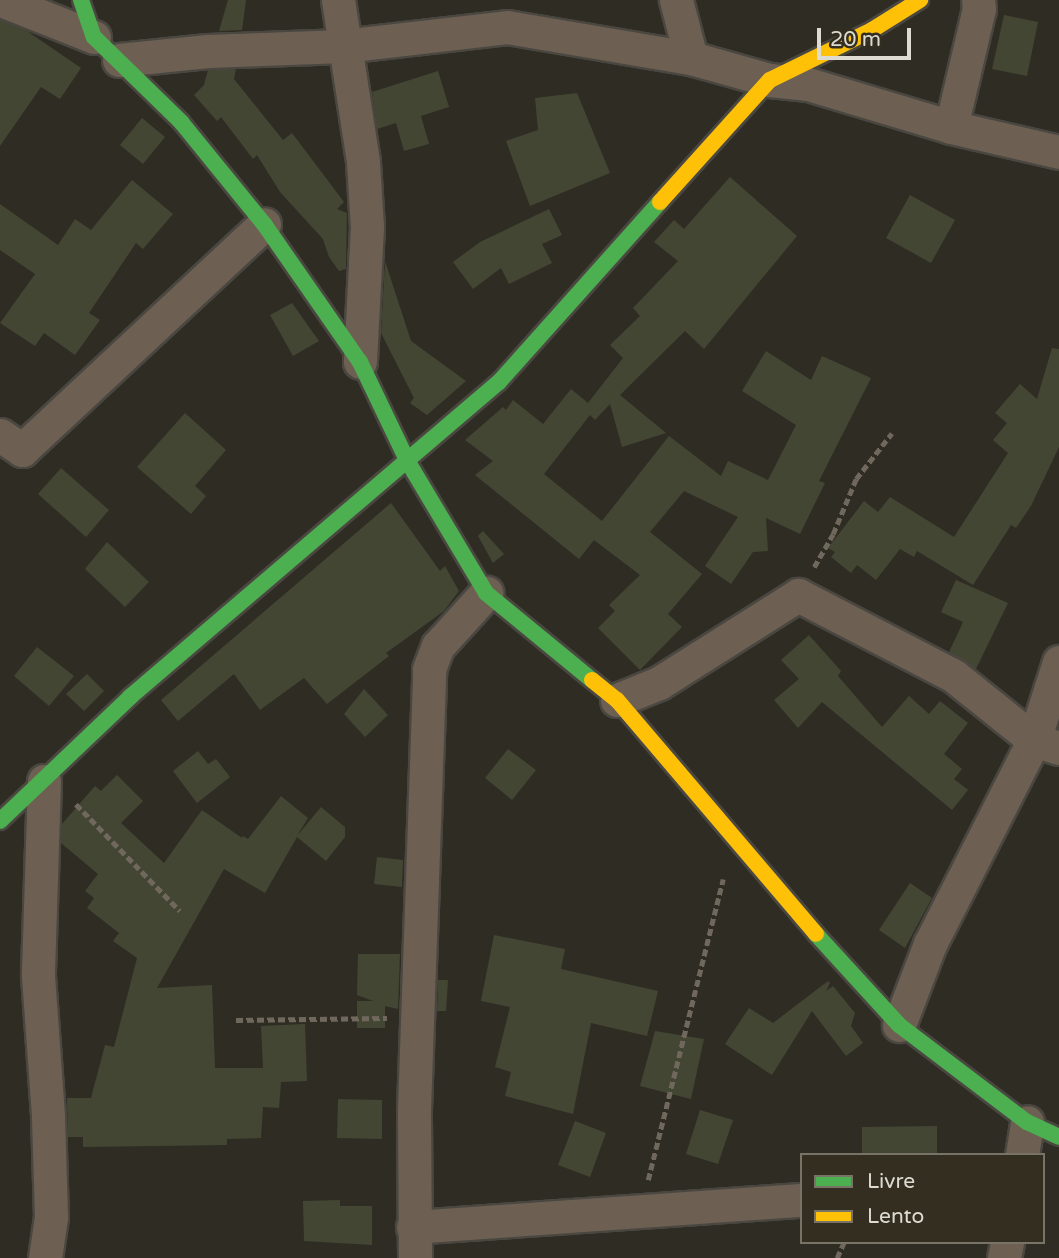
<!DOCTYPE html>
<style>
body{margin:0}
#map{position:relative;width:1059px;height:1258px;overflow:hidden;background:#2f2c24;font-family:"Varela Round",sans-serif}
div>[style]{position:absolute}
[style*='--x']{left:calc(var(--x)*1px);top:calc(var(--y)*1px);width:calc(var(--w)*1px);rotate:calc(var(--a)*1deg)}
.building>*{inset:0;background:#444634}
.path>*{height:4.5px;margin-top:-2.25px;transform-origin:0;background:repeating-linear-gradient(90deg,#70685d 0 7px,transparent 0 10.5px)}
.roads{filter:drop-shadow(2px 0 #4a4741) drop-shadow(-2px 0 #4a4741) drop-shadow(0 2px #4a4741) drop-shadow(0 -2px #4a4741)}
.street>*{height:33px;margin:-16.5px;padding:0 16.5px;transform-origin:16.5px;border-radius:16.5px;background:#6d6053}
.fast>*{height:16px;margin:-8px;padding:0 8px;transform-origin:8px;border-radius:8px;background:#4caf50}
.slow>*{height:16px;margin:-8px;padding:0 8px;transform-origin:8px;border-radius:8px;background:#ffc107}
span{translate:-50% -50%;white-space:nowrap;text-align:center;line-height:1.15;-webkit-text-stroke:6px #332e1f;paint-order:stroke}
.legend{position:absolute;left:800px;top:1153px;width:245px;height:91px;box-sizing:border-box;background:#332e1f;border:2px solid #777467;margin:0;padding:9px 12px;list-style:none;font-size:21px;color:#dedcd2}
.legend li{display:flex;align-items:center;gap:14px;height:35px}
.legend b{width:35px;border:2px solid #777467}
.scale{position:absolute;left:817px;top:28px;width:94px;height:32px;box-sizing:border-box;border:4px solid #dedcd2;border-top:0;padding-left:9px;font-size:21px;line-height:24px;white-space:nowrap;color:#dedcd2;-webkit-text-stroke:5px #332e1f;paint-order:stroke}
</style>
<div id="map">
<div class="building">
<i style="clip-path:polygon(228px 0,246px 0,242px 30px,219px 31px)"></i>
<i style="clip-path:polygon(1004px 15px,1038px 22px,1027px 76px,992px 69px)"></i>
<i style="clip-path:polygon(0 20px,27px 31px,81px 68px,60px 99px,41px 87px,0 146px)"></i>
<i style="clip-path:polygon(236px 69px,234px 79px,283px 140px,292px 133px,344px 202px,337px 209px,347px 213px,346px 269px,339px 271px,329px 257px,323px 239px,280px 192px,257px 155px,253px 159px,221px 117px,217px 121px,194px 95px,204px 85px,208px 70px)"></i>
<i style="clip-path:polygon(438px 71px,449px 107px,421px 116px,429px 144px,404px 151px,396px 123px,377px 129px,372px 92px)"></i>
<i style="clip-path:polygon(577px 93px,610px 173px,530px 206px,506px 141px,538px 130px,535px 98px)"></i>
<i style="clip-path:polygon(142px 118px,165px 137px,143px 164px,120px 145px)"></i>
<i style="clip-path:polygon(730px 177px,797px 236px,704px 349px,685px 331px,620px 395px,666px 433px,622px 447px,610px 404px,595px 420px,590px 415px,544px 474px,602px 521px,669px 436px,721px 476px,728px 461px,768px 480px,796px 425px,742px 391px,766px 351px,811px 380px,822px 356px,871px 378px,819px 481px,825px 483px,800px 534px,766px 518px,768px 551px,753px 552px,731px 584px,705px 566px,738px 517px,684px 491px,650px 532px,702px 574px,668px 614px,682px 627px,640px 670px,598px 628px,615px 611px,609px 605px,640px 575px,594px 540px,579px 559px,475px 475px,493px 461px,465px 440px,503px 407px,506px 410px,513px 400px,543px 424px,571px 389px,588px 403px,623px 358px,610px 345px,640px 316px,633px 308px,678px 261px,654px 242px,674px 220px,684px 229px)"></i>
<i style="clip-path:polygon(132px 180px,173px 214px,143px 249px,136px 243px,89px 313px,100px 320px,75px 355px,44px 333px,35px 346px,0 323px,35px 274px,0 250px,0 204px,58px 245px,75px 219px,91px 230px)"></i>
<i style="clip-path:polygon(910px 195px,955px 220px,931px 263px,886px 238px)"></i>
<i style="clip-path:polygon(549px 209px,562px 235px,542px 244px,552px 263px,509px 284px,501px 268px,473px 289px,453px 262px,480px 242px)"></i>
<i style="clip-path:polygon(385px 261px,411px 341px,466px 381px,427px 415px,410px 403px,414px 398px,381px 333px)"></i>
<i style="clip-path:polygon(292px 303px,319px 341px,293px 356px,270px 315px)"></i>
<i style="clip-path:polygon(1052px 348px,1059px 349px,1059px 447px,1031px 506px,1016px 528px,1011px 525px,973px 585px,917px 551px,914px 557px,900px 549px,876px 580px,857px 565px,851px 573px,831px 557px,835px 552px,828px 548px,864px 501px,878px 512px,890px 497px,954px 537px,1008px 453px,993px 440px,1007px 423px,995px 413px,1020px 384px,1037px 399px)"></i>
<i style="clip-path:polygon(185px 413px,226px 450px,195px 486px,206px 496px,191px 514px,137px 467px)"></i>
<i style="clip-path:polygon(61px 468px,109px 510px,86px 537px,38px 494px)"></i>
<i style="clip-path:polygon(391px 503px,440px 571px,445px 566px,459px 591px,444px 611px,386px 653px,389px 656px,327px 704px,304px 678px,260px 710px,234px 674px,178px 721px,161px 700px)"></i>
<i style="clip-path:polygon(483px 531px,504px 554px,493px 563px,478px 536px)"></i>
<i style="clip-path:polygon(107px 542px,149px 582px,125px 607px,85px 569px)"></i>
<i style="clip-path:polygon(956px 580px,1008px 603px,976px 669px,949px 652px,963px 622px,941px 612px)"></i>
<i style="clip-path:polygon(809px 635px,841px 671px,838px 676px,882px 727px,909px 696px,929px 714px,940px 701px,968px 723px,944px 754px,962px 769px,954px 779px,968px 790px,952px 810px,822px 702px,798px 728px,774px 700px,799px 679px,781px 660px)"></i>
<i style="clip-path:polygon(37px 647px,74px 676px,49px 706px,14px 676px)"></i>
<i style="clip-path:polygon(87px 674px,104px 691px,84px 711px,66px 694px)"></i>
<i style="clip-path:polygon(364px 689px,388px 715px,365px 737px,344px 714px)"></i>
<i style="clip-path:polygon(508px 749px,536px 770px,512px 800px,485px 778px)"></i>
<i style="clip-path:polygon(198px 751px,208px 764px,216px 759px,230px 777px,197px 803px,173px 771px)"></i>
<i style="clip-path:polygon(117px 775px,143px 801px,121px 823px,164px 863px,202px 810px,242px 838px,243px 836px,248px 839px,281px 796px,308px 818px,297px 836px,321px 807px,345px 827px,345px 837px,326px 861px,297px 837px,265px 893px,224px 869px,157px 988px,212px 985px,215px 1068px,263px 1068px,261px 1026px,305px 1024px,307px 1081px,281px 1082px,279px 1108px,263px 1107px,261px 1138px,227px 1139px,227px 1145px,83px 1147px,83px 1137px,68px 1137px,67px 1098px,91px 1098px,105px 1045px,114px 1047px,137px 958px,113px 941px,119px 933px,87px 908px,94px 898px,85px 891px,98px 874px,61px 843px,62px 824px,95px 786px,101px 791px)"></i>
<i style="clip-path:polygon(377px 857px,403px 860px,402px 887px,374px 884px)"></i>
<i style="clip-path:polygon(910px 883px,932px 898px,905px 948px,879px 930px)"></i>
<i style="clip-path:polygon(494px 935px,565px 949px,561px 969px,658px 991px,647px 1036px,591px 1023px,573px 1114px,505px 1096px,511px 1072px,495px 1067px,510px 1007px,481px 1001px)"></i>
<i style="clip-path:polygon(358px 954px,400px 954px,398px 1009px,385px 1006px,385px 1028px,357px 1028px,357px 1001px,373px 1001px,357px 995px)"></i>
<i style="clip-path:polygon(438px 980px,448px 980px,446px 1011px,437px 1011px)"></i>
<i style="clip-path:polygon(828px 981px,830px 983px,826px 991px,833px 986px,855px 1013px,851px 1026px,863px 1043px,846px 1056px,812px 1011px,772px 1075px,725px 1044px,749px 1008px,773px 1023px)"></i>
<i style="clip-path:polygon(655px 1031px,704px 1039px,691px 1099px,640px 1086px)"></i>
<i style="clip-path:polygon(338px 1099px,382px 1100px,382px 1139px,337px 1138px)"></i>
<i style="clip-path:polygon(700px 1110px,733px 1120px,718px 1164px,686px 1154px)"></i>
<i style="clip-path:polygon(575px 1121px,606px 1133px,590px 1177px,558px 1165px)"></i>
<i style="clip-path:polygon(937px 1126px,937px 1155px,862px 1155px,862px 1127px)"></i>
<i style="clip-path:polygon(340px 1200px,340px 1206px,372px 1206px,372px 1245px,304px 1241px,303px 1201px)"></i>
</div>
<div class="path">
<i style="--x:814;--y:567;--w:38;--a:-60"></i>
<i style="--x:833;--y:534;--w:60;--a:-67.3"></i>
<i style="--x:856;--y:479;--w:58;--a:-52"></i>
<i style="--x:76;--y:804;--w:149;--a:45.8"></i>
<i style="--x:236;--y:1020;--w:151;--a:-0.8"></i>
<i style="--x:648;--y:1180;--w:310;--a:-76"></i>
<i style="--x:837;--y:1258;--w:17;--a:-66"></i>
</div>
<div class="roads">
<div class="street">
<i style="--x:1;--y:0;--w:100;--a:21.7"></i>
<i style="--x:338;--y:0;--w:164;--a:81.2"></i>
<i style="--x:363;--y:162;--w:65;--a:86.5"></i>
<i style="--x:367;--y:227;--w:135;--a:93"></i>
<i style="--x:676;--y:0;--w:60;--a:75.5"></i>
<i style="--x:119;--y:60;--w:89;--a:-5.8"></i>
<i style="--x:208;--y:51;--w:135;--a:-2.1"></i>
<i style="--x:343;--y:46;--w:165;--a:-6.6"></i>
<i style="--x:507;--y:27;--w:187;--a:9.6"></i>
<i style="--x:691;--y:58;--w:82;--a:15.6"></i>
<i style="--x:770;--y:80;--w:38;--a:6"></i>
<i style="--x:808;--y:84;--w:149;--a:16.7"></i>
<i style="--x:951;--y:127;--w:111;--a:13"></i>
<i style="--x:951;--y:127;--w:121;--a:-76.7"></i>
<i style="--x:979;--y:9;--w:9;--a:-96"></i>
<i style="--x:0;--y:435;--w:27;--a:34"></i>
<i style="--x:22;--y:450;--w:331;--a:-43"></i>
<i style="--x:617;--y:700;--w:45;--a:-22"></i>
<i style="--x:659;--y:683;--w:165;--a:-32.3"></i>
<i style="--x:798;--y:595;--w:176;--a:27.4"></i>
<i style="--x:954;--y:676;--w:102;--a:38.7"></i>
<i style="--x:1034;--y:740;--w:26;--a:18"></i>
<i style="--x:44;--y:781;--w:195;--a:91.8"></i>
<i style="--x:38;--y:976;--w:140;--a:85.9"></i>
<i style="--x:48;--y:1116;--w:101;--a:88.3"></i>
<i style="--x:51;--y:1217;--w:41;--a:98.3"></i>
<i style="--x:899;--y:1025;--w:87;--a:-69.1"></i>
<i style="--x:930;--y:944;--w:229;--a:-63"></i>
<i style="--x:1034;--y:740;--w:82;--a:-72.2"></i>
<i style="--x:1022;--y:1155;--w:33;--a:-81"></i>
<i style="--x:413;--y:1227;--w:390;--a:-4"></i>
<i style="--x:415;--y:1258;--w:149;--a:-90.4"></i>
<i style="--x:414;--y:1109;--w:440;--a:-88"></i>
<i style="--x:429;--y:669;--w:25;--a:-69"></i>
<i style="--x:438;--y:646;--w:72;--a:-47.8"></i>
<i style="--x:1004;--y:1258;--w:16;--a:-79"></i>
</div>
<div class="fast">
<i style="--x:81;--y:0;--w:39;--a:71"></i>
<i style="--x:94;--y:37;--w:122;--a:44.3"></i>
<i style="--x:181;--y:122;--w:132;--a:50.9"></i>
<i style="--x:264;--y:224;--w:168;--a:55.2"></i>
<i style="--x:360;--y:362;--w:111;--a:64.4"></i>
<i style="--x:408;--y:462;--w:152;--a:59.2"></i>
<i style="--x:486;--y:593;--w:137;--a:39.4"></i>
<i style="--x:0;--y:821;--w:180;--a:-43.6"></i>
<i style="--x:130;--y:697;--w:485;--a:-40.5"></i>
<i style="--x:499;--y:382;--w:241;--a:-48.2"></i>
<i style="--x:816;--y:934;--w:123;--a:47.6"></i>
<i style="--x:899;--y:1025;--w:161;--a:37.2"></i>
<i style="--x:1027;--y:1122;--w:35;--a:25"></i>
</div>
<div class="slow">
<i style="--x:660;--y:202;--w:164;--a:-48"></i>
<i style="--x:770;--y:80;--w:114;--a:-26.1"></i>
<i style="--x:872;--y:30;--w:57;--a:-32"></i>
<i style="--x:592;--y:680;--w:32;--a:39"></i>
<i style="--x:617;--y:700;--w:307;--a:49.6"></i>
</div>
</div>
<ul class="legend">
<li><b style="height:9px;background:#4caf50"></b>Livre</li>
<li><b style="height:9px;background:#ffc107"></b>Lento</li>
</ul>
<div class="scale">20 m</div>
</div>
